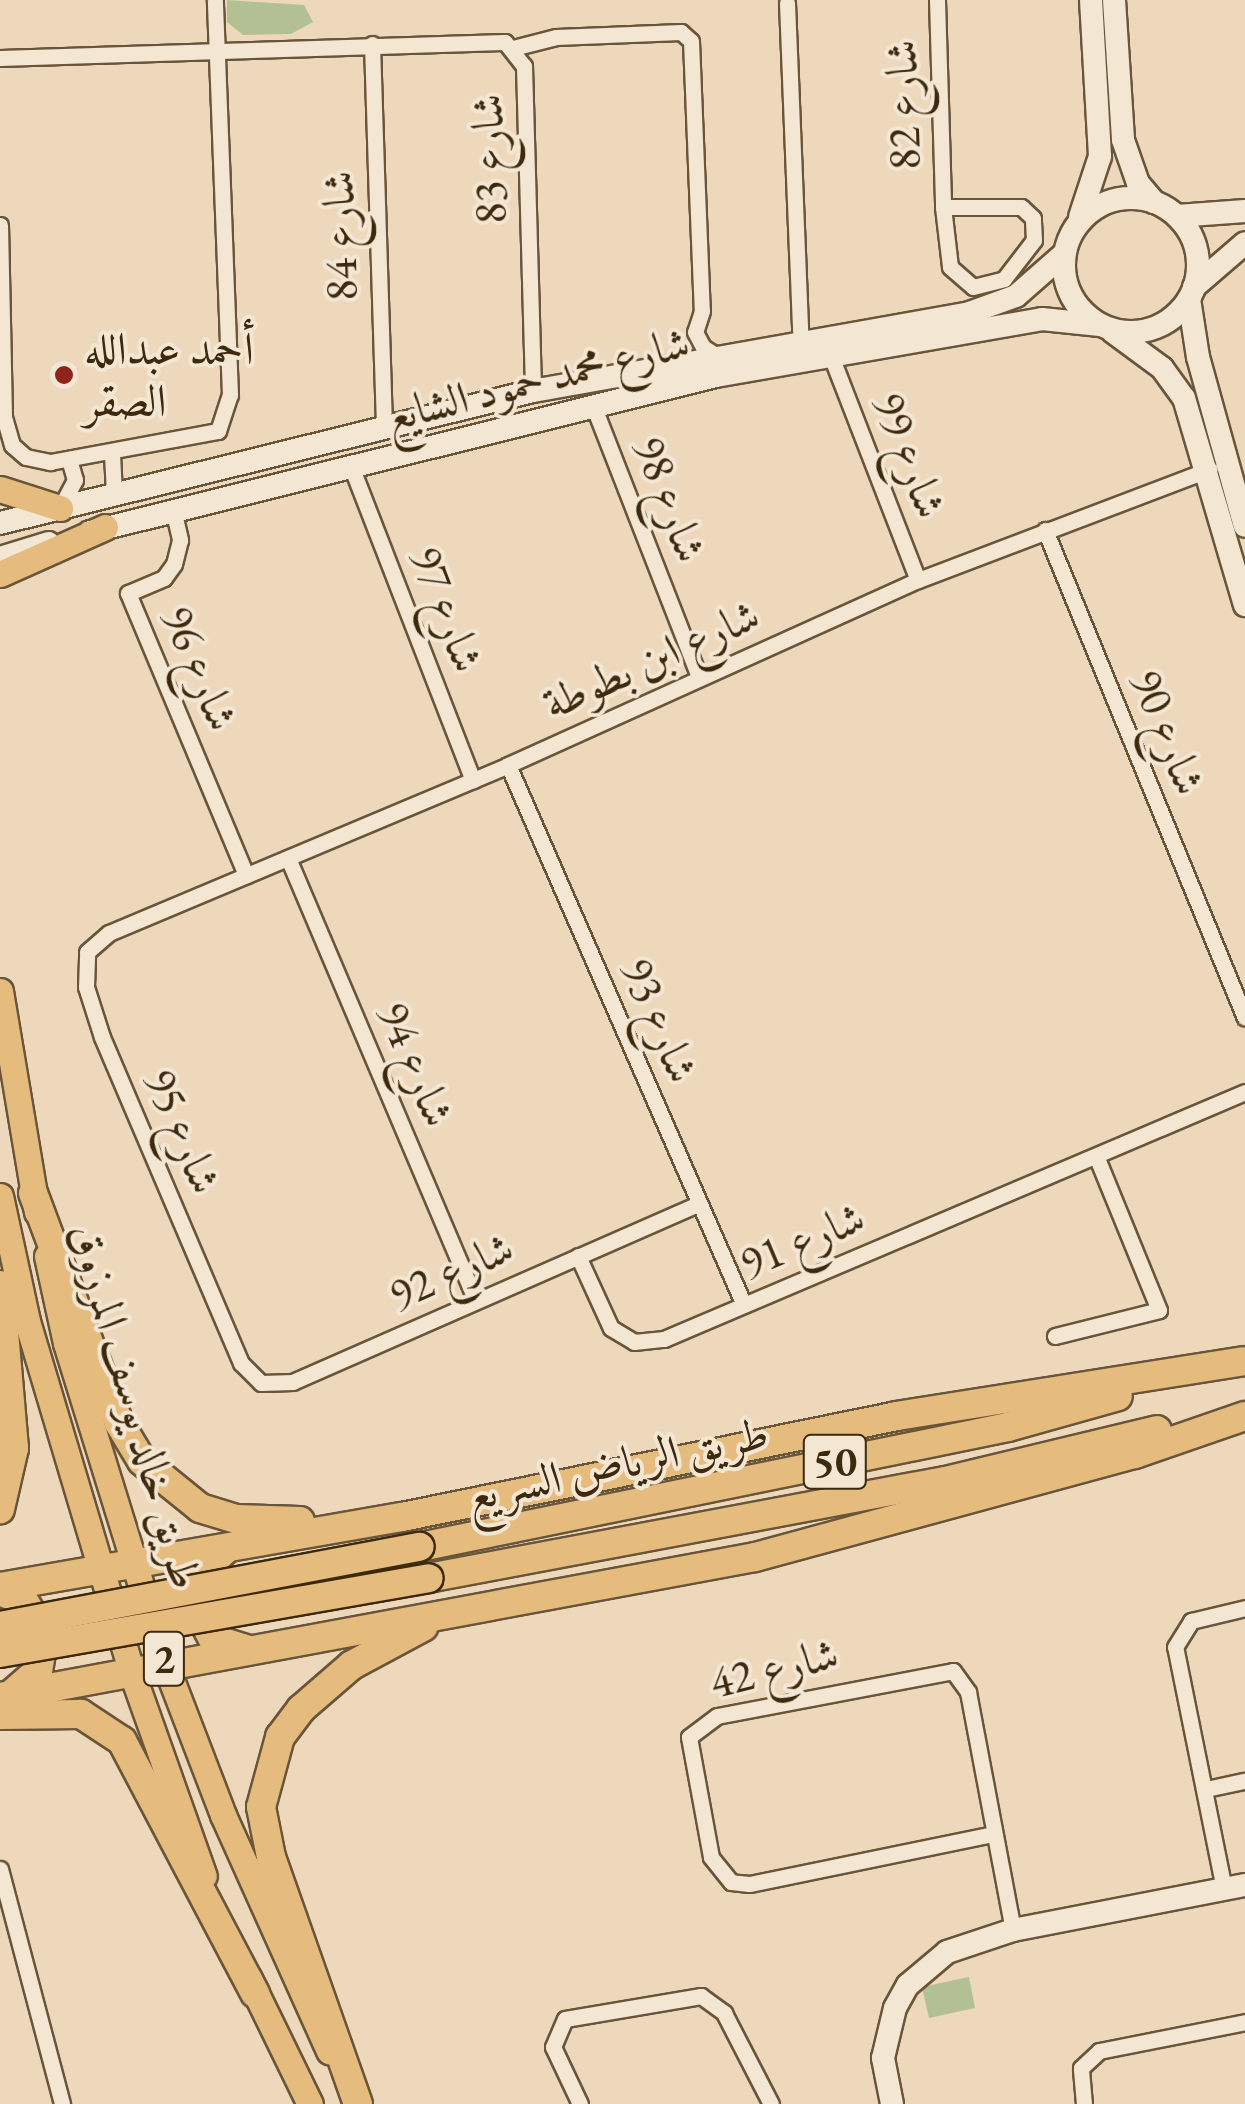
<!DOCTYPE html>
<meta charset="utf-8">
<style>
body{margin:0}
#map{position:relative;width:1245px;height:2104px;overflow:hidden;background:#edd8bc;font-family:"EB Garamond",Amiri,serif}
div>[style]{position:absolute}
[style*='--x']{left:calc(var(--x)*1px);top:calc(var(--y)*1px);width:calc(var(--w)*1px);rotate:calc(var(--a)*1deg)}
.green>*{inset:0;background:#b3c094}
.roads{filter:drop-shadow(2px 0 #695539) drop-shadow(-2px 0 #695539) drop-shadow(0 2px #695539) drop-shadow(0 -2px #695539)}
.street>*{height:15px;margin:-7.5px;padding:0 7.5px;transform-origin:7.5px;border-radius:7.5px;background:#f3e6d3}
.secondary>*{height:22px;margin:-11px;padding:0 11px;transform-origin:11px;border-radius:11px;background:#f3e6d3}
.secondary>.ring{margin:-11px;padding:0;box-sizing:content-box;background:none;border:22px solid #f3e6d3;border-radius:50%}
.primary>*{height:25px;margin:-12.5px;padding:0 12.5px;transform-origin:12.5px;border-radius:12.5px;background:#e6bc7e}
.highway>*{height:28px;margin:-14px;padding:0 14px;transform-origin:14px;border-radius:14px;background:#e6bc7e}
.bridges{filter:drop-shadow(2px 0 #3d290d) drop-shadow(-2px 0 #3d290d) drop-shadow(0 2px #3d290d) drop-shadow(0 -2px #3d290d)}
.highway-bridge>*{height:28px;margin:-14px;padding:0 14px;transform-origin:14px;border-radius:14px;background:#e6bc7e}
.dots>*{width:28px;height:28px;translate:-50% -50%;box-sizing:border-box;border:5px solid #f3e6d3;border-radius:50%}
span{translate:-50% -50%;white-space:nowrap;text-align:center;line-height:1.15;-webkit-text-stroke:8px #f3e6d3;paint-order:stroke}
.shield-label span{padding:2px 8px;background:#f3e6d3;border:2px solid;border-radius:8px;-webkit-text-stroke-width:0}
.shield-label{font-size:42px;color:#3d290d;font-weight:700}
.street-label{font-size:45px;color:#3d290d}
.poi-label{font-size:45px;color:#3d290d}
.left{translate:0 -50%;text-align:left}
</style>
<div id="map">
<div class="green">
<i style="clip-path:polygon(227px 0,304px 5px,313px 22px,291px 34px,243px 35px,227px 22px)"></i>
<i style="clip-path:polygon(969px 1977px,975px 2008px,929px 2018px,922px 1987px)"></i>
</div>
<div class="roads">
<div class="street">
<i style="--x:937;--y:0;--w:207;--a:88.3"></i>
<i style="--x:943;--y:207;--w:60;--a:83.3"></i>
<i style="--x:950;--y:267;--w:30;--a:41"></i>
<i style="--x:973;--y:287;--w:32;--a:-14"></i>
<i style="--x:1004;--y:279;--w:49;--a:-52.4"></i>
<i style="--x:1034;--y:240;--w:22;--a:-93"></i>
<i style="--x:1033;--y:218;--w:16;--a:-137"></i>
<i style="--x:1021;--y:207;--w:78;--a:180"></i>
<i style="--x:787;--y:3;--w:342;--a:87.7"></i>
<i style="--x:372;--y:44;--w:382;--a:88.2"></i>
<i style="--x:513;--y:48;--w:44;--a:-14.3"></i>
<i style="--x:556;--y:37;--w:125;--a:-2.3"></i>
<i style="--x:681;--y:32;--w:13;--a:42"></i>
<i style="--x:691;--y:41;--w:270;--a:87.7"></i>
<i style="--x:702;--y:311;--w:22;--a:108"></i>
<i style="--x:695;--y:332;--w:17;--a:62"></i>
<i style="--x:703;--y:347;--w:22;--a:32"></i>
<i style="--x:0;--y:58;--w:505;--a:-1.81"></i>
<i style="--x:505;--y:42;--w:31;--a:52"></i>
<i style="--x:524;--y:66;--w:325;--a:88.4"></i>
<i style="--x:0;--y:225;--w:192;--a:88.8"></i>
<i style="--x:4;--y:417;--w:29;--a:74"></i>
<i style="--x:12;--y:445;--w:18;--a:41"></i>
<i style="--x:26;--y:457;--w:25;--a:12"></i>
<i style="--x:50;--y:462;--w:171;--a:-10.5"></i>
<i style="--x:218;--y:431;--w:38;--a:-72"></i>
<i style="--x:230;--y:395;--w:395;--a:-92.2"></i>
<i style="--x:831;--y:356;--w:240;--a:68.8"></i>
<i style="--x:593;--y:405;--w:292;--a:68.7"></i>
<i style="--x:112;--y:454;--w:40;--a:87.1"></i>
<i style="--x:351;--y:466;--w:337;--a:68.8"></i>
<i style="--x:60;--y:508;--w:32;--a:-62"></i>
<i style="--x:75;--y:480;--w:22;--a:-106"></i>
<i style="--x:173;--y:509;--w:32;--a:77"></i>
<i style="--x:180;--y:540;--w:25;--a:104"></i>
<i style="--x:174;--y:564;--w:17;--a:126"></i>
<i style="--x:164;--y:578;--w:39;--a:157"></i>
<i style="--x:128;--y:593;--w:306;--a:67.3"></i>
<i style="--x:1045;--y:530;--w:527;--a:67.71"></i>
<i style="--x:508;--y:765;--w:589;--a:66.39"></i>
<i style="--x:288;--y:858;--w:480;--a:67"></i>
<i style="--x:698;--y:1204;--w:442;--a:156.3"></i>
<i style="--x:293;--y:1382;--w:32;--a:178"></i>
<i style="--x:261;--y:1383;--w:28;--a:-135"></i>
<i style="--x:241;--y:1363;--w:354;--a:-113.1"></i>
<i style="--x:102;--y:1037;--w:52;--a:-107.7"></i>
<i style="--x:86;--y:987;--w:35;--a:-88"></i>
<i style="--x:87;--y:952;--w:29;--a:-41"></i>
<i style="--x:109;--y:933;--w:433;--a:-22.8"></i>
<i style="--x:508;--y:765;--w:450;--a:-24.3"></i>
<i style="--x:918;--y:580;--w:312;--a:-20.8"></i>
<i style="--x:578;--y:1256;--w:79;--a:65.4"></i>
<i style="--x:611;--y:1328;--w:27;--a:31"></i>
<i style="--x:634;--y:1342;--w:30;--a:-6"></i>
<i style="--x:664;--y:1339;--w:631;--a:-23.03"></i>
<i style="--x:1055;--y:1336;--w:107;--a:-14"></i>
<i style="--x:1159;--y:1310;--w:166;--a:-112.2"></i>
<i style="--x:1206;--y:1789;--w:40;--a:-12"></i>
<i style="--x:993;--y:1834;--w:249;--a:168.4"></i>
<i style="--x:749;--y:1884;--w:18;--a:-174"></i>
<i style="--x:731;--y:1882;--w:32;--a:-129"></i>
<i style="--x:711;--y:1857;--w:122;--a:-100.4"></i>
<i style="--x:689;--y:1737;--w:35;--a:-37"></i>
<i style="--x:717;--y:1716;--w:240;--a:-10.8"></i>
<i style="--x:953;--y:1671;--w:26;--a:54"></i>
<i style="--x:968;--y:1692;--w:242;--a:79.3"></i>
<i style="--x:0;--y:1869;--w:243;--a:75.2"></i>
<i style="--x:1224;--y:1889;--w:247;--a:-101.4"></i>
<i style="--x:1175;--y:1647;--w:31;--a:-58"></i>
<i style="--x:1191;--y:1621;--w:56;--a:-13.5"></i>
<i style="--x:580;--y:2104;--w:63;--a:-115.3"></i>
<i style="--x:553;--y:2047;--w:30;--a:-67"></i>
<i style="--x:565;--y:2019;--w:138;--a:-9.6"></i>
<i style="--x:701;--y:1996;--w:29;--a:36"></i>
<i style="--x:724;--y:2013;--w:102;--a:62.7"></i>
<i style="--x:1084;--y:2104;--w:36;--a:-95"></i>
<i style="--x:1081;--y:2068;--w:25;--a:-43"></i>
<i style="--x:1099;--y:2051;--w:149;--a:-11.2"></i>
</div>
<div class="secondary">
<i style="--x:1114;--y:0;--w:140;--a:86.3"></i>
<i style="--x:1123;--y:140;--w:46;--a:70.8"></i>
<i style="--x:1138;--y:183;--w:25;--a:50"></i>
<i class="ring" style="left:1064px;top:198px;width:112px;height:112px"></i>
<i style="--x:1177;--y:216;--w:68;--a:-4.2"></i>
<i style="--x:1080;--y:217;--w:64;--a:-71.8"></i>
<i style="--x:1100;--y:156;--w:156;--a:-93.3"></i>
<i style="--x:1194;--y:287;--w:67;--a:-40.8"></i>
<i style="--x:1189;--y:299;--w:59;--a:81.2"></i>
<i style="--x:1198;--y:357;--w:175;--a:74.5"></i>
<i style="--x:1113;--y:332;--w:61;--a:36.3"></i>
<i style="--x:1162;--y:368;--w:37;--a:54"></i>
<i style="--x:1184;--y:398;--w:216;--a:73.6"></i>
<i style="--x:0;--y:523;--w:549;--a:-13.91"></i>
<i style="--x:533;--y:391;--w:443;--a:-10.1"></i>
<i style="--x:969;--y:313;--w:50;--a:-19.9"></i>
<i style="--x:1016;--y:296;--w:64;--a:-41.2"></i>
<i style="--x:90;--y:532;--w:645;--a:-13.99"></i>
<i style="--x:716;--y:376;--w:331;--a:-9.9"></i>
<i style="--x:1042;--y:319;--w:58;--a:5.9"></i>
<i style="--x:0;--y:558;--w:51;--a:-17"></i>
<i style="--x:892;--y:2104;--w:47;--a:-101.1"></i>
<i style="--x:883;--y:2058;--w:51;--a:-76.5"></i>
<i style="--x:895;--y:2008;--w:26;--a:-61"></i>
<i style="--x:908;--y:1985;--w:51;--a:-40.2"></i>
<i style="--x:947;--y:1952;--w:70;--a:-18.4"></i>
<i style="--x:1013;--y:1930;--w:236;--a:-11"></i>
</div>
<div class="primary">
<i style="--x:0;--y:489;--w:63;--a:17.6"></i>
<i style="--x:0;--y:574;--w:115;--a:-24.1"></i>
<i style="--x:0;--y:991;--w:224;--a:80.5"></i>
<i style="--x:0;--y:1196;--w:128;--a:77.8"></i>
<i style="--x:27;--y:1321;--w:370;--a:73.4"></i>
<i style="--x:133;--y:1676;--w:212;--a:70.5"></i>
<i style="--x:47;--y:1256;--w:89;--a:77.7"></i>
<i style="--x:66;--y:1343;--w:341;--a:72.8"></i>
<i style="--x:167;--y:1669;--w:156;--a:69"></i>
<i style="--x:223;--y:1815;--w:259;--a:65.8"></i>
<i style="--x:248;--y:1977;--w:141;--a:64"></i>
</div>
<div class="highway">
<i style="--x:33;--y:1193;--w:246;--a:69.5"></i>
<i style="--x:119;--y:1423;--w:44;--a:58.8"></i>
<i style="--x:142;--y:1461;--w:75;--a:39"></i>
<i style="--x:200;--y:1508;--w:39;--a:17"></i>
<i style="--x:237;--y:1519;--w:63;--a:1.8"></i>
<i style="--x:0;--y:1285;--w:164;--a:85.1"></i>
<i style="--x:14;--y:1448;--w:63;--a:102.9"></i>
<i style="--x:420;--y:1547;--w:600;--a:-11.53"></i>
<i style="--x:1008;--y:1427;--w:114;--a:-15.7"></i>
<i style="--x:227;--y:1548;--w:42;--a:136.9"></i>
<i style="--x:196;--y:1577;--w:23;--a:100"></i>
<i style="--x:192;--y:1600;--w:44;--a:61.7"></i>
<i style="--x:213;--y:1639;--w:34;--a:17"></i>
<i style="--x:428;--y:1578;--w:526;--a:-10.63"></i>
<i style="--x:945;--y:1481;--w:218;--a:-13.5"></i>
<i style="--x:0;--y:1587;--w:408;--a:-9.9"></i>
<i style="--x:402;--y:1517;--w:505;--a:-11.53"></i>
<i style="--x:897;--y:1416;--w:350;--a:-9"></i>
<i style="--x:0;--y:1591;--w:26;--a:23"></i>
<i style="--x:24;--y:1601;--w:39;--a:59"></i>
<i style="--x:44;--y:1634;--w:37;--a:99"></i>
<i style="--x:38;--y:1671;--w:37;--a:139"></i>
<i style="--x:0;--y:1697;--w:768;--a:-10.51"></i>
<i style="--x:755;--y:1557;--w:394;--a:-15.2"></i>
<i style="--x:1135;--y:1454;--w:116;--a:-19.1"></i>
<i style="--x:0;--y:1715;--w:81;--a:-0.7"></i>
<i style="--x:81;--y:1714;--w:49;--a:33.4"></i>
<i style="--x:122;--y:1741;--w:285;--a:62.2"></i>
<i style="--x:358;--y:2104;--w:262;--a:-109.4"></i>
<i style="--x:271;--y:1857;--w:51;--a:-101.3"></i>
<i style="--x:261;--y:1807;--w:73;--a:-74.8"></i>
<i style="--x:280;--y:1737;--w:35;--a:-53"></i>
<i style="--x:301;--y:1709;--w:67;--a:-40.8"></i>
<i style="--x:352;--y:1665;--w:81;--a:-28.2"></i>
</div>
</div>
<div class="bridges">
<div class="highway-bridge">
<i style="--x:0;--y:1626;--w:427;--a:-10.7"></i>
<i style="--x:0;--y:1653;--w:435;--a:-9.9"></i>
</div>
</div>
<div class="dots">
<i style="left:64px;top:375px;background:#8f2418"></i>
</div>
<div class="shield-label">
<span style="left:835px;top:1462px">50</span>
<span style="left:164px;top:1659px">2</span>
</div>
<div class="street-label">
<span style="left:903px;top:105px;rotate:-92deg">شارع 82</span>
<span style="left:489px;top:159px;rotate:-92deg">شارع 83</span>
<span style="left:340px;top:236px;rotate:-92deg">شارع 84</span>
<span style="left:537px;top:379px;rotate:-14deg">شارع محمد حمود الشايع</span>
<span style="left:910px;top:455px;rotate:69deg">شارع 99</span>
<span style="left:670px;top:499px;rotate:69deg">شارع 98</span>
<span style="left:447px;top:609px;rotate:69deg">شارع 97</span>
<span style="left:651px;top:659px;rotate:-24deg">شارع ابن بطوطة</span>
<span style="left:200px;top:668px;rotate:67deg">شارع 96</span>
<span style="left:1168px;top:732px;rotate:68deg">شارع 90</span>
<span style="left:660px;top:1020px;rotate:67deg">شارع 93</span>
<span style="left:416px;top:1064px;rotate:67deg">شارع 94</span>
<span style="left:183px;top:1131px;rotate:67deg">شارع 95</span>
<span style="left:802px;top:1240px;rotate:-23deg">شارع 91</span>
<span style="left:451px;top:1271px;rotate:-24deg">شارع 92</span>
<span style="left:136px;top:1406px;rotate:74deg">طريق خالد يوسف المرزوق</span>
<span style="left:617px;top:1464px;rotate:-12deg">طريق الرياض السريع</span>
<span style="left:774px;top:1668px;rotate:-14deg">شارع 42</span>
</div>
<div class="poi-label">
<span class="left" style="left:84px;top:375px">أحمد عبدالله<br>الصقر</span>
</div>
</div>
